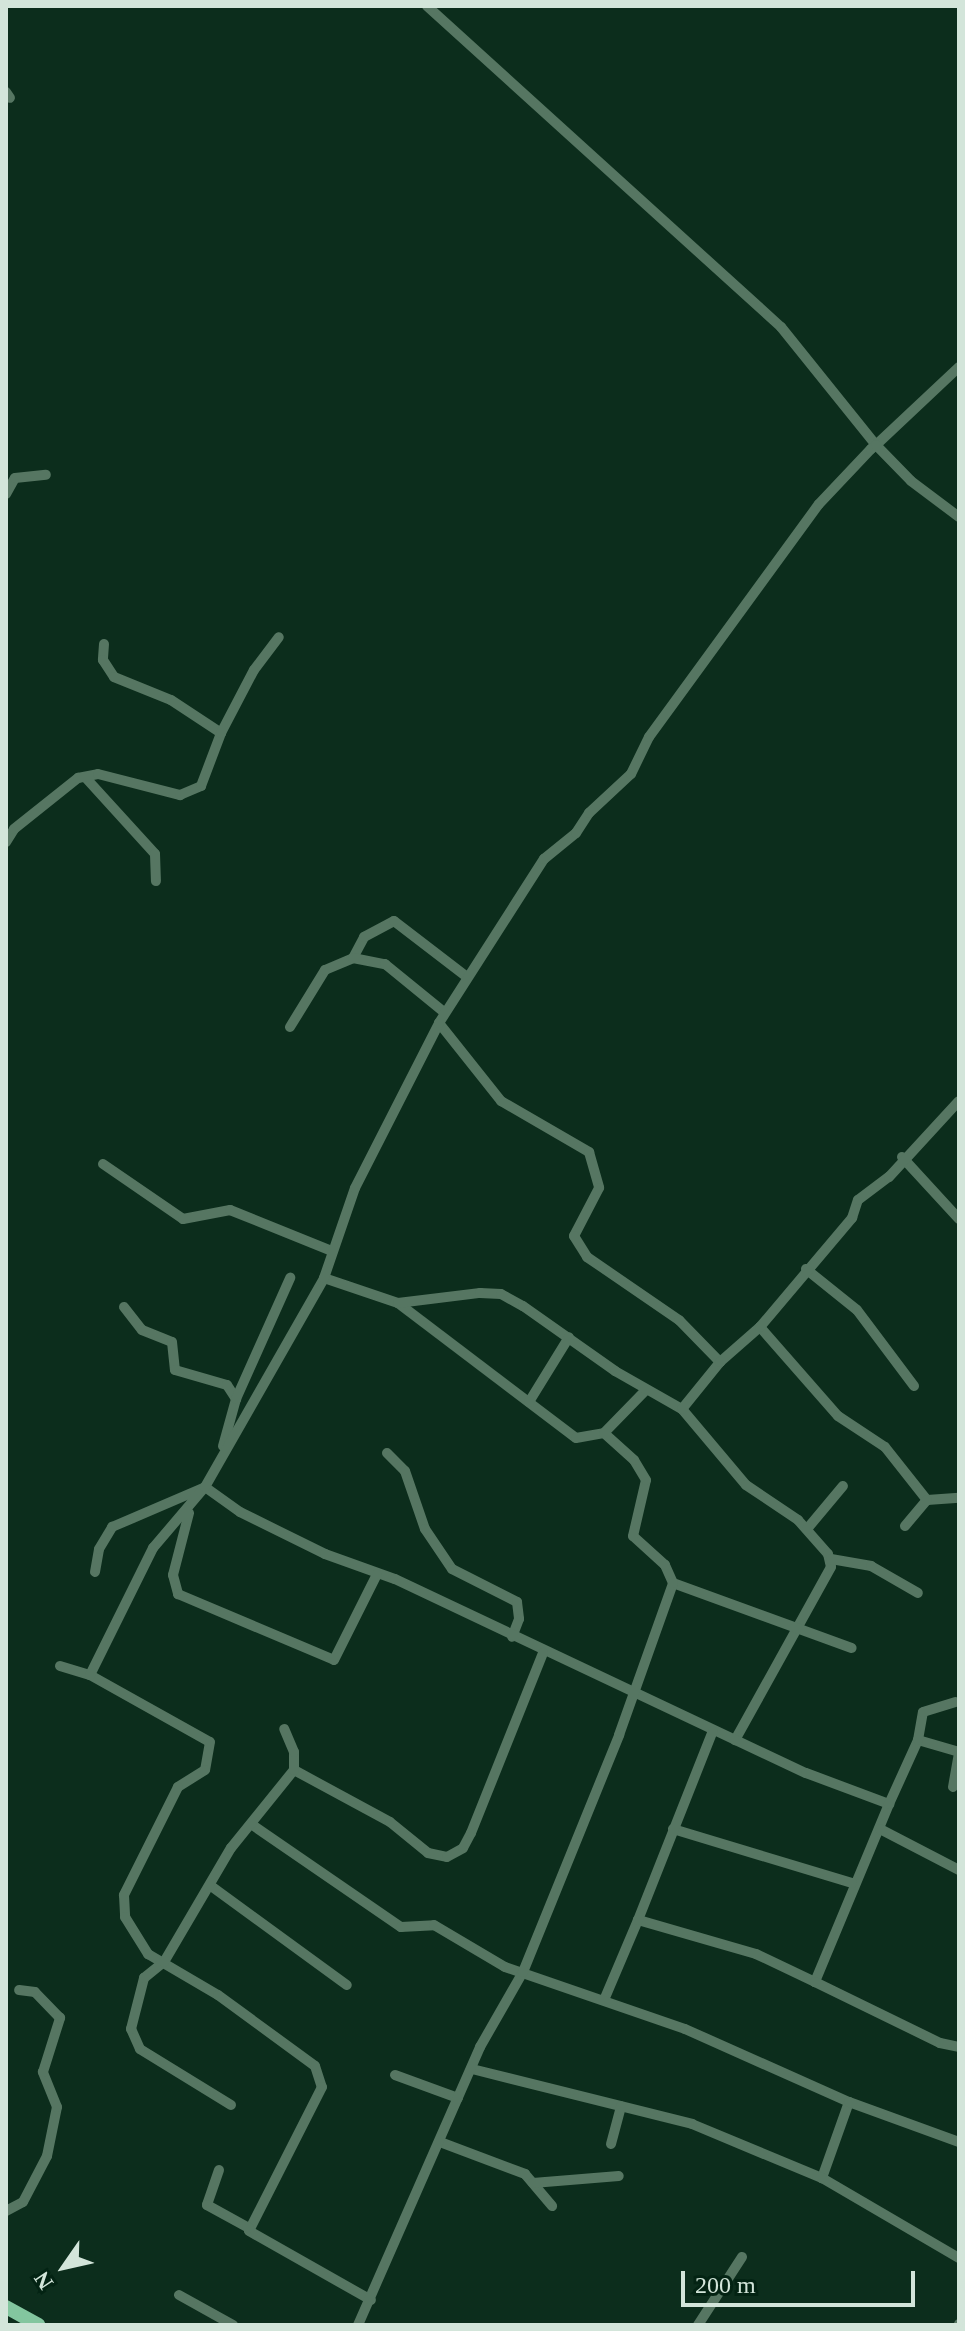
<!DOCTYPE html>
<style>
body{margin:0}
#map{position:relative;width:965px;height:2331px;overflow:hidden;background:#0c2d1c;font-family:Georgia,serif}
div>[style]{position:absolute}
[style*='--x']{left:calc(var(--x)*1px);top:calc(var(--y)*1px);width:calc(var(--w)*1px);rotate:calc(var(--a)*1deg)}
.minor>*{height:10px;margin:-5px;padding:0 5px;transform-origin:5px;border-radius:5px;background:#567662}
.major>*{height:14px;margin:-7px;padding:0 7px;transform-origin:7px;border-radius:7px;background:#83c69f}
span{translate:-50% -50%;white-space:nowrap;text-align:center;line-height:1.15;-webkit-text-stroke:6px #032313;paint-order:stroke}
.frame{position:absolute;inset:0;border:8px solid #d3e5da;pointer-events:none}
.north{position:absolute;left:24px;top:2227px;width:80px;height:80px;-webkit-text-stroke:6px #032313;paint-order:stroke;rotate:236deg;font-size:22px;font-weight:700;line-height:32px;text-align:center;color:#d3e5da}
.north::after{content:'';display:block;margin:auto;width:28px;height:36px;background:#d3e5da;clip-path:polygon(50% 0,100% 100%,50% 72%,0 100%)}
.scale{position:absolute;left:681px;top:2271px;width:234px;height:36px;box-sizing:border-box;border:4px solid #d3e5da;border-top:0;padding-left:10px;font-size:24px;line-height:28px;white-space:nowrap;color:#d3e5da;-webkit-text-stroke:6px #032313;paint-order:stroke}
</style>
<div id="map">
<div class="minor">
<i style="--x:427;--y:6;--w:478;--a:42.2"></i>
<i style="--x:781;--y:327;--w:151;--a:51.2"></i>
<i style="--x:876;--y:445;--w:114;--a:-43.2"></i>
<i style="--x:6;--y:92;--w:7;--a:56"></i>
<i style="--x:6;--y:494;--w:18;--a:-61"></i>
<i style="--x:15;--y:478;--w:31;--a:-6"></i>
<i style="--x:104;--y:644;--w:16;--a:94"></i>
<i style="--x:103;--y:660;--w:20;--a:57"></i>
<i style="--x:114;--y:677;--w:61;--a:22"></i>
<i style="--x:171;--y:700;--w:60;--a:33.4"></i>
<i style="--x:85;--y:777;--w:104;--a:47.7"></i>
<i style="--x:155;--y:854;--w:27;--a:88"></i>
<i style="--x:6;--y:842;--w:15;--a:-58"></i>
<i style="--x:14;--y:829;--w:82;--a:-38.6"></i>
<i style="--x:78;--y:778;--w:20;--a:-11"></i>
<i style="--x:98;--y:774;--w:85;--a:14.4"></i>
<i style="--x:180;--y:795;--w:23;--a:-23"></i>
<i style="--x:201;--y:786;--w:57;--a:-69.3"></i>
<i style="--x:221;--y:733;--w:71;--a:-62.4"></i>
<i style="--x:254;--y:670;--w:41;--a:-52.9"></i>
<i style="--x:353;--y:958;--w:24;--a:-62"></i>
<i style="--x:364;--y:937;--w:34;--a:-28"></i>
<i style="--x:394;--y:921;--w:92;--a:37.5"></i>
<i style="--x:439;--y:1023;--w:100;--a:51.5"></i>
<i style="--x:501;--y:1101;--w:102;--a:30.1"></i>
<i style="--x:589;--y:1152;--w:37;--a:74"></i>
<i style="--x:599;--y:1188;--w:54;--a:117.5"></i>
<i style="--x:574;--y:1236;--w:25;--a:58"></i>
<i style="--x:587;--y:1257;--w:112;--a:34.4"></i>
<i style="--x:679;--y:1320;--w:59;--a:45.7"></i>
<i style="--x:290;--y:1027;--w:67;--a:-58.4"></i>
<i style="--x:325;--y:970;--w:30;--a:-23"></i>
<i style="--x:353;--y:958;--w:33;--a:11"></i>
<i style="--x:385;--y:964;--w:77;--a:39.2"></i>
<i style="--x:902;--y:1157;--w:84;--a:47.4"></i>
<i style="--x:103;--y:1164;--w:97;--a:34.5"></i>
<i style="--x:183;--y:1219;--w:48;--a:-10.8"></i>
<i style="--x:230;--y:1210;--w:110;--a:21.9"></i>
<i style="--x:806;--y:1269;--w:65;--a:38.8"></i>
<i style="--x:857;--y:1310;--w:95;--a:53.1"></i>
<i style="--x:324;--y:1278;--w:78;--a:18.7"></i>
<i style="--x:398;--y:1303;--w:223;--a:37.2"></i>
<i style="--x:576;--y:1438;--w:28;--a:-10"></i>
<i style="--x:604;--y:1433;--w:60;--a:-45.7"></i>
<i style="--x:398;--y:1303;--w:83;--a:-7"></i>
<i style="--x:480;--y:1293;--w:21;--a:3"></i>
<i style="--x:501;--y:1294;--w:25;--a:29"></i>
<i style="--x:523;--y:1306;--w:113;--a:35.2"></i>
<i style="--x:615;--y:1371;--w:77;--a:29.6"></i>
<i style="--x:682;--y:1409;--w:99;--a:49.9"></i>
<i style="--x:746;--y:1485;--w:63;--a:33.9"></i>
<i style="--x:798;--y:1520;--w:45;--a:48.6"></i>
<i style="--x:828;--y:1554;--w:13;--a:77"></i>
<i style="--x:831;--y:1567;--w:198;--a:119"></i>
<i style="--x:124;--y:1307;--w:29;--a:52"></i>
<i style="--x:142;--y:1330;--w:32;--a:22"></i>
<i style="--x:172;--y:1342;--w:28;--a:84"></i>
<i style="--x:175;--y:1370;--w:54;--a:16.1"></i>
<i style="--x:227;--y:1385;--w:17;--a:57"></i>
<i style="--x:760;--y:1327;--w:118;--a:48.8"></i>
<i style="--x:838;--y:1416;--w:56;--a:33.4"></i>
<i style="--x:885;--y:1447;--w:68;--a:51.6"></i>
<i style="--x:927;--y:1500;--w:32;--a:-4"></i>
<i style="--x:529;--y:1402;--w:76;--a:-58.4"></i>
<i style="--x:682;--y:1409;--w:60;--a:-51"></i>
<i style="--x:720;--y:1362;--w:53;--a:-41.2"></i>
<i style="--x:760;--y:1327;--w:143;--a:-49.8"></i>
<i style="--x:852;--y:1218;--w:19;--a:-72"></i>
<i style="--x:858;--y:1200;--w:39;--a:-37"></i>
<i style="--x:889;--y:1177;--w:103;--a:-47.4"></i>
<i style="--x:223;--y:1446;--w:49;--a:-74.5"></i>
<i style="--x:236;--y:1399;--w:133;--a:-65.9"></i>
<i style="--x:387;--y:1453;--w:25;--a:45"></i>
<i style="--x:405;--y:1471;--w:61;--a:71"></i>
<i style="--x:425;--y:1529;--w:48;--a:56"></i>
<i style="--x:452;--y:1569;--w:73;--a:26.9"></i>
<i style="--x:517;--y:1602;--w:17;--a:83"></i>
<i style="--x:519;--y:1619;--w:19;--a:111"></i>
<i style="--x:205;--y:1487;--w:43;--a:35.5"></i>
<i style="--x:240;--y:1512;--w:95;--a:26.3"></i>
<i style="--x:325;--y:1554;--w:74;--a:19.7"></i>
<i style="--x:395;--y:1579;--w:454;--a:25.3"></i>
<i style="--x:806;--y:1773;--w:89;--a:20.5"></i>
<i style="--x:889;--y:1804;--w:193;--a:112.6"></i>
<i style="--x:815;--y:1982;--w:65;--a:-154.6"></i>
<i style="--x:756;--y:1954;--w:123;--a:-163.9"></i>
<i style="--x:638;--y:1920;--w:87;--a:113"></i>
<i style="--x:189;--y:1513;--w:64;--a:104.5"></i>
<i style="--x:173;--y:1575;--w:20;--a:75"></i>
<i style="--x:178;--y:1594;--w:169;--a:22.9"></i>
<i style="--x:334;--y:1660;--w:96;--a:-63.4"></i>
<i style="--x:905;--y:1526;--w:34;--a:-50"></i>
<i style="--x:807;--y:1529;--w:56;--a:-50.1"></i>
<i style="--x:831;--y:1559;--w:41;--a:9.9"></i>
<i style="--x:871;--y:1566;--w:54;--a:29.9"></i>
<i style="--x:95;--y:1572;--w:23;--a:-80"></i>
<i style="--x:99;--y:1549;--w:26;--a:-59"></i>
<i style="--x:112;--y:1527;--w:99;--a:-23.2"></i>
<i style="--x:673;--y:1583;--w:190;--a:20"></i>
<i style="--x:60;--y:1666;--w:31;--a:17"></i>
<i style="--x:90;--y:1675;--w:137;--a:29.2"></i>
<i style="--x:210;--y:1742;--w:28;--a:100"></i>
<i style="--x:205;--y:1770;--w:32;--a:148"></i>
<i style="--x:178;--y:1787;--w:121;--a:116.6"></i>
<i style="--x:124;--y:1895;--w:22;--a:87"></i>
<i style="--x:125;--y:1917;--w:44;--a:58.1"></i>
<i style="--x:148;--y:1954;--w:81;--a:30.4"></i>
<i style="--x:218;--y:1995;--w:120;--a:36.2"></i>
<i style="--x:315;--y:2066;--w:22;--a:72"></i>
<i style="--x:322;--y:2087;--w:161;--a:116.9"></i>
<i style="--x:249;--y:2231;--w:140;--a:29.5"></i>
<i style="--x:90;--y:1675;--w:142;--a:-63.6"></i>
<i style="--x:153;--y:1548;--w:80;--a:-49.6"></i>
<i style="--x:205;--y:1487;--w:241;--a:-60.3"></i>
<i style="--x:324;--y:1278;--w:95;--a:-71"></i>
<i style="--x:355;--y:1188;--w:185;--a:-63"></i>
<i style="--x:439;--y:1023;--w:195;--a:-57.4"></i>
<i style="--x:544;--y:859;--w:41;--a:-39.1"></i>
<i style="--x:576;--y:833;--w:24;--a:-57"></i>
<i style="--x:589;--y:813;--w:57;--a:-42.9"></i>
<i style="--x:631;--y:774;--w:41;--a:-64.1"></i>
<i style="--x:649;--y:737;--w:288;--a:-53.9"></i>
<i style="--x:819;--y:504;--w:76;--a:-46.6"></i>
<i style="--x:871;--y:449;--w:6;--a:-39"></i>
<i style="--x:876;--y:445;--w:50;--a:45.8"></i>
<i style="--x:911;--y:481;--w:60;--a:36.9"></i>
<i style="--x:918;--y:1740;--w:43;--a:16.3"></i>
<i style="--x:294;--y:1770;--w:109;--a:28.4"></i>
<i style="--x:390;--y:1822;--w:49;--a:39.2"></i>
<i style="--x:428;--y:1853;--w:19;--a:12"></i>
<i style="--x:447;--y:1857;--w:18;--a:-29"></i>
<i style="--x:463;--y:1848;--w:17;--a:-62"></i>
<i style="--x:471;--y:1833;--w:194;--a:-68.2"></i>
<i style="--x:953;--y:1787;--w:36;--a:-80"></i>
<i style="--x:889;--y:1804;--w:70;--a:-65.6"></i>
<i style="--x:918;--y:1740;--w:28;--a:-80"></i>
<i style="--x:923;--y:1712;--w:34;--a:-17"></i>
<i style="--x:251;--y:1824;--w:182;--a:34.5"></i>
<i style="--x:401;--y:1927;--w:33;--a:-3"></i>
<i style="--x:434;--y:1925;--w:82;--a:30.6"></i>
<i style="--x:505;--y:1967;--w:190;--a:19"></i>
<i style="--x:685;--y:2029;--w:180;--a:24"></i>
<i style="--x:849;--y:2102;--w:81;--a:109.6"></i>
<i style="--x:822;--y:2178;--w:159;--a:30.3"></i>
<i style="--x:673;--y:1829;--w:187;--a:16.8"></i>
<i style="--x:880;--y:1829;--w:89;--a:27.4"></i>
<i style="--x:211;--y:1886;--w:168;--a:36.1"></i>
<i style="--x:638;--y:1920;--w:203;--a:-68.4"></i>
<i style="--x:815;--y:1982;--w:139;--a:26"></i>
<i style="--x:940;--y:2043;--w:19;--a:12"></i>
<i style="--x:472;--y:2069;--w:227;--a:14"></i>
<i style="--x:692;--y:2124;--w:141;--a:22.6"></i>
<i style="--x:395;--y:2075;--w:67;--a:20.1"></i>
<i style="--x:849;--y:2102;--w:117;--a:20"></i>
<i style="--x:231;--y:2105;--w:107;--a:-148.4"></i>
<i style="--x:140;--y:2049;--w:22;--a:-114"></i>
<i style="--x:131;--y:2029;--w:53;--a:-75.7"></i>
<i style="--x:144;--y:1978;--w:26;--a:-39"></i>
<i style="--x:164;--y:1962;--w:132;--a:-59.6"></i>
<i style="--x:231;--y:1848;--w:100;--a:-51.1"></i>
<i style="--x:294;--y:1770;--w:18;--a:-90"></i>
<i style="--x:294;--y:1752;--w:25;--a:-113"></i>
<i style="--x:440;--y:2142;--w:91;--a:20.6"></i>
<i style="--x:525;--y:2174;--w:42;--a:49.8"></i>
<i style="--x:611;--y:2144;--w:39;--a:-75"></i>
<i style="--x:219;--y:2170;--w:37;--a:109"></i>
<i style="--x:207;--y:2205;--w:48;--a:28.7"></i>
<i style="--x:533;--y:2183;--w:86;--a:-4.7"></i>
<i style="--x:6;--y:2211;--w:19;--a:-28"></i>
<i style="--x:23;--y:2202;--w:52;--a:-62.4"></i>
<i style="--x:47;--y:2156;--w:50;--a:-78.5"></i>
<i style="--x:57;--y:2107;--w:38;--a:-112"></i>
<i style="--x:43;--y:2072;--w:57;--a:-72.5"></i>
<i style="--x:60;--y:2018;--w:36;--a:-134"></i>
<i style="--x:35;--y:1992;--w:16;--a:-173"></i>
<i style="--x:179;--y:2295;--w:62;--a:29.1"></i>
<i style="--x:358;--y:2325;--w:304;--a:-66.3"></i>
<i style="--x:480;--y:2047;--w:86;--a:-60.2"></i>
<i style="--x:523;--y:1972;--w:256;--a:-67.9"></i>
<i style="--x:619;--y:1735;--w:161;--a:-70.4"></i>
<i style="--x:673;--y:1583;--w:20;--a:-114"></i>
<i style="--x:665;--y:1565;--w:43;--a:-137.8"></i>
<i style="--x:633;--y:1536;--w:57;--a:-76.9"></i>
<i style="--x:646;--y:1480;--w:23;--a:-121"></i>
<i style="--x:634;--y:1460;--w:40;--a:-138"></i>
<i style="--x:698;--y:2325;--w:81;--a:-57.1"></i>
<i style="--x:959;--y:2325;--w:1;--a:-90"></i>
</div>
<div class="major">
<i style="--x:6;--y:2307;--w:37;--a:29"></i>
</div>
<div class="frame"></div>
<div class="north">N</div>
<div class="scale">200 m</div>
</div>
